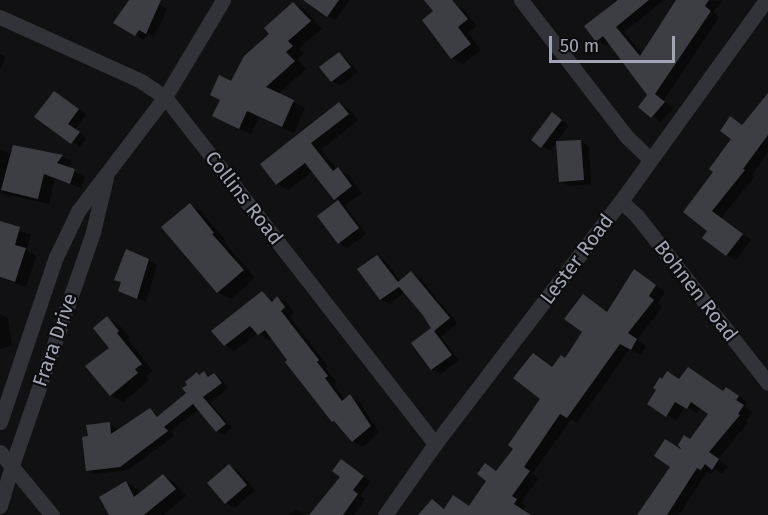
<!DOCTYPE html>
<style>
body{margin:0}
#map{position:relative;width:768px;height:515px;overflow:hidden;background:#111113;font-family:"Fira Sans",sans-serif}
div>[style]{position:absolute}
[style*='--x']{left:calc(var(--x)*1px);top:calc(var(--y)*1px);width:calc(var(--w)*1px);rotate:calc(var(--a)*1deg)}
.shadow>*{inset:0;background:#0007}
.building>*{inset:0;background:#3d3e43}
.street>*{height:15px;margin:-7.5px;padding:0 7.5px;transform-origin:7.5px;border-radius:7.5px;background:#323338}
span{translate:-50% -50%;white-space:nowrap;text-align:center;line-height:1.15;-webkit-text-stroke:4.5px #0c0c0e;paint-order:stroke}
.street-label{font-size:20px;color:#a2a6b4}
.scale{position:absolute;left:549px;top:36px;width:126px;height:27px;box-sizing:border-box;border:3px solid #a2a6b4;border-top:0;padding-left:8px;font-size:18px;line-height:21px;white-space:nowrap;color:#a2a6b4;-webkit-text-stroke:4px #0c0c0e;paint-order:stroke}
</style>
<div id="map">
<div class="shadow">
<i style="clip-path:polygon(132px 0,152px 0,167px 9px,154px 37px,148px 33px,144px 40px,115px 23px)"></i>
<i style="clip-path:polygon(319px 0,349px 0,335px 20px,327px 16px)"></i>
<i style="clip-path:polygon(427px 0,451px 0,465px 11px,477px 26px,468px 33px,481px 50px,463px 64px,452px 58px,435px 11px)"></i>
<i style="clip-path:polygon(620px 0,664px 0,624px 32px,643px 55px,678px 0,722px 1px,713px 12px,719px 17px,663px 101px,673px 108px,661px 122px,640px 107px,649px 95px,610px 43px,606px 46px,597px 40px)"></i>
<i style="clip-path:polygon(293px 4px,305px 10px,322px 29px,299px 48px,304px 54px,297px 59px,306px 69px,278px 94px,305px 108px,294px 133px,259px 117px,251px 134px,226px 122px,232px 83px)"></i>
<i style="clip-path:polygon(0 54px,6px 57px,0 70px)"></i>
<i style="clip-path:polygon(339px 54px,347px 59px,358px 72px,340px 86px,332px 81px)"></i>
<i style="clip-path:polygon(768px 96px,768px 152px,752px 175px,754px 177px,721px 218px,751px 240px,736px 260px,727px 255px,709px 231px,715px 172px,743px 126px)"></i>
<i style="clip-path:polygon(62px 97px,86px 114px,75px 130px,87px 138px,80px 147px,37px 117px)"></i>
<i style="clip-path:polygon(340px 104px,350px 110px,358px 120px,321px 150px,337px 170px,349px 175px,362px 193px,345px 205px,366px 234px,347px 248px,339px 243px,319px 216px,339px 201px,313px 171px,288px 190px,277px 184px)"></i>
<i style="clip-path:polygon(560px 119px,569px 125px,550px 151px,542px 146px)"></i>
<i style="clip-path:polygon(581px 141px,589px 146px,591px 184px,569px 186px,561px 181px)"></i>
<i style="clip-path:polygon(15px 146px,62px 156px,72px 162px,68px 168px,85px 177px,81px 188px,55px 179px,49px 204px,0 193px,0 149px,12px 155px)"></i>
<i style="clip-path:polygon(190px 204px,202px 212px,225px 240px,224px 242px,255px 278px,231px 299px,218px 292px)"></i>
<i style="clip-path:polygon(0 223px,31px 235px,26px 250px,36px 256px,26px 287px,0 278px)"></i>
<i style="clip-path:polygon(377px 256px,386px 261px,401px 282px,411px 273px,420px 278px,457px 323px,441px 337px,459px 360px,441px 374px,432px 369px,413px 343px,433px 328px,405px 292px,389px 304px,381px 299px)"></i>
<i style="clip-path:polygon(149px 260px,157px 265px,146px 302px,128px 295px,122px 283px,116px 280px)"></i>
<i style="clip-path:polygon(644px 277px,665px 292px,658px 303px,662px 307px,637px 340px,646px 346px,641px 355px,630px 349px,577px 423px,571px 419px,532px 474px,539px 478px,521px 503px,526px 506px,521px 515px,423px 515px,432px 501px,446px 509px,470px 508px,515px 448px,542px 399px,553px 368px,565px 359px)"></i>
<i style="clip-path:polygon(262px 293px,274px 301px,277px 298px,287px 303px,294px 313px,290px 317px,328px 366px,325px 368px,337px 382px,334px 384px,345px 400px,350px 396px,360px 402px,379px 432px,363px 447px,353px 441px,333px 421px,272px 337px,269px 340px,258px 333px,234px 351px,225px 345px)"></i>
<i style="clip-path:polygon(0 314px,8px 318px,12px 346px,0 349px)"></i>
<i style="clip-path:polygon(108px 318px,119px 325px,130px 338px,128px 340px,153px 371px,146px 376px,149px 380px,123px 402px,111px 395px,111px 348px)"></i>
<i style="clip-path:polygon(204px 373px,221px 379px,228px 388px,210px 402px,232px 428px,224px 435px,217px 431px,199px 409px,171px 431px,174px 436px,128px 470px,95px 474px,87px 470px,89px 437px,110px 424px,117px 428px,117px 432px,150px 410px,160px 417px,188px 394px)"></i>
<i style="clip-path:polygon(680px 380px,736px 394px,747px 402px,745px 407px,753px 412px,746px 420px,748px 422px,718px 459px,728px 466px,722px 474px,715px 469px,711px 474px,707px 472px,679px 515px,638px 515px,687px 454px,691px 440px,710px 413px,701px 407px,697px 413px,685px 406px,676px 421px,667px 415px)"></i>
<i style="clip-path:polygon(342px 461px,371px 481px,360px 496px,365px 499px,354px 515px,311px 515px,342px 476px)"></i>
<i style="clip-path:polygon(229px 466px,237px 470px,255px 490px,234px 508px,226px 503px)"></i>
<i style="clip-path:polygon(163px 476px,174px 482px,186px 496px,163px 515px,113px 515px,126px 483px,137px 489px,140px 495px)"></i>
<i style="clip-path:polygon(296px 510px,304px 514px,305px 515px,288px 515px)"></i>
</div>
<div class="building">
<i style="clip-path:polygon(129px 0,161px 0,146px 34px,139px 30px,135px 36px,113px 23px)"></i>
<i style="clip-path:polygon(303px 0,339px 0,327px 17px)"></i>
<i style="clip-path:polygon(424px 0,452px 0,468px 19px,458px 27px,471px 44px,451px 59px,422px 20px,433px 11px)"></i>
<i style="clip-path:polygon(618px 0,649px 0,616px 27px,640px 56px,676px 0,709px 0,705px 6px,711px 11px,655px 94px,665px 102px,651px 118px,638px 107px,647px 95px,603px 36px,596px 42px,584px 26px)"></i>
<i style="clip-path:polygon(293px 2px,311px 21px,288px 41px,293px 46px,286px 52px,295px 61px,266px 87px,294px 100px,282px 127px,247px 111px,239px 129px,212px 116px,220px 100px,210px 95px,219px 75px,231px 81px,244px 56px,269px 34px,264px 28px)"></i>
<i style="clip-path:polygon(339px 52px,351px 67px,331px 82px,319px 67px)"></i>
<i style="clip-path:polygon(54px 91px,79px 109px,68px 124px,80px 132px,71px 144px,34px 117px)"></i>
<i style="clip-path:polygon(768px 93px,768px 135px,743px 169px,745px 170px,712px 211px,743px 234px,726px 256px,702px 238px,707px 231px,683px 212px,713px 172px,709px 169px,731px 139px,720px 131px,730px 116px,742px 125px)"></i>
<i style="clip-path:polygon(339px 102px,349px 114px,311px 143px,333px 171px,338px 167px,352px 186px,334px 200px,305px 163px,276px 185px,260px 164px)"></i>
<i style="clip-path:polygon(552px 112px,562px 120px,541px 148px,531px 140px)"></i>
<i style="clip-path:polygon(581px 140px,584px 180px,559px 182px,556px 141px)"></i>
<i style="clip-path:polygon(13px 145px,63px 155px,57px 163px,75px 169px,70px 184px,44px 174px,38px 199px,1px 190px)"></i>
<i style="clip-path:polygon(338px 200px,359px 228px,338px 244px,317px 216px)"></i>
<i style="clip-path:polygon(190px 203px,214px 233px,212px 234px,244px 270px,217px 293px,161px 227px)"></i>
<i style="clip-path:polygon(0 221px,20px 227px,15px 245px,26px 248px,15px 282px,0 277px)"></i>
<i style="clip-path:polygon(126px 249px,149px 259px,137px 299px,118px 291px,121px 282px,114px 280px)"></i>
<i style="clip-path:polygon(377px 255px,398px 282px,411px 271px,450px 318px,434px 331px,452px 355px,431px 370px,411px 343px,431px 328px,422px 314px,399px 287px,380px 300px,357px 269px)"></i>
<i style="clip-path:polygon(634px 269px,656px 285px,649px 296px,654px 300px,628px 333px,637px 339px,631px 350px,620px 344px,567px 418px,560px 414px,524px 467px,530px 471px,512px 496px,517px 499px,514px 504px,531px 515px,418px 515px,432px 499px,444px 509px,453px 495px,469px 506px,486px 481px,477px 474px,485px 463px,496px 471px,513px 449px,508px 445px,540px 399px,513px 378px,533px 353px,552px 367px,561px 355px,565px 358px,582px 332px,564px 319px,583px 294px,607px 312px)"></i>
<i style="clip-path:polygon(262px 291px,272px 302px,277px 296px,285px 307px,281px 311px,319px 360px,317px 362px,328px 376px,325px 378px,342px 401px,350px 394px,371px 426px,352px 442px,334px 421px,332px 422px,285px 362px,287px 360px,265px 330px,258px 335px,250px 326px,224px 346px,211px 331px)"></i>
<i style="clip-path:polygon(107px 316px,119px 331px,117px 333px,142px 364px,135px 369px,138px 373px,110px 396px,85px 366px,109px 348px,93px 328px)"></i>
<i style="clip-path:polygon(688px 367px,723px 391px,726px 387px,739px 396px,736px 400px,744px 405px,738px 414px,740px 415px,709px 452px,719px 459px,712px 470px,705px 464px,701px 470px,697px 468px,667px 515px,637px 515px,670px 467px,654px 456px,665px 439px,682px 450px,678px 445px,684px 435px,690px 439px,708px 414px,691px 402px,687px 409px,675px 402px,666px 417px,647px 404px,656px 390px,653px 388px,660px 377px,662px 379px,667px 371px,679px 379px)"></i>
<i style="clip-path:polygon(204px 371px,208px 377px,214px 373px,222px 383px,203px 397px,226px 424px,216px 432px,193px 404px,164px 427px,168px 431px,120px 467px,86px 471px,82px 437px,88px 436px,86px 425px,110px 422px,111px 434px,150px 408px,157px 417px,186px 393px,182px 388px,187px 385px,185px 382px,197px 372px,199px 375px)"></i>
<i style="clip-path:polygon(341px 459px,364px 476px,353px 490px,358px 494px,343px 515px,309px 515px,340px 477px,332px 471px)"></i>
<i style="clip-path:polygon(229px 464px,247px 485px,225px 504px,207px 483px)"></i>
<i style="clip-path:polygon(163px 474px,176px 489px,144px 515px,109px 515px,99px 497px,126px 481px,134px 497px)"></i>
</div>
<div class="street">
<i style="--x:521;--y:0;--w:173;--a:52.3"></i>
<i style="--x:627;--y:137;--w:32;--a:44"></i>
<i style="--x:0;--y:17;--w:155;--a:24.4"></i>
<i style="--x:141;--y:81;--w:29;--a:34"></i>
<i style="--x:165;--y:97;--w:440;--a:52.1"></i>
<i style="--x:621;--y:201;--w:22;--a:43"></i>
<i style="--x:637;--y:216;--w:212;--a:51.9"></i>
<i style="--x:0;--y:422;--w:174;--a:-71.3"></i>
<i style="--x:56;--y:257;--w:51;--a:-64.4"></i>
<i style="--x:78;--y:211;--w:143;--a:-52.7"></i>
<i style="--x:165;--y:97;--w:113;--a:-59.1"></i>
<i style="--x:0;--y:452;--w:82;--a:50.5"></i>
<i style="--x:0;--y:506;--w:43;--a:-73.7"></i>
<i style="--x:12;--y:465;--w:247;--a:-70.8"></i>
<i style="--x:93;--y:232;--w:56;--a:-76.5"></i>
<i style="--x:385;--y:515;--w:87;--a:-54.8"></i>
<i style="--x:435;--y:444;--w:306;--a:-52.6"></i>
<i style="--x:621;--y:201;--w:248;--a:-54.2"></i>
</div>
<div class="street-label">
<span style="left:244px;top:198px;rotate:52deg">Collins Road</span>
<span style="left:577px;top:259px;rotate:-53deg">Lester Road</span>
<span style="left:696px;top:291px;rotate:52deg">Bohnen Road</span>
<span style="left:55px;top:340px;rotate:-71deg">Frara Drive</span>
</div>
<div class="scale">50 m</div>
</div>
